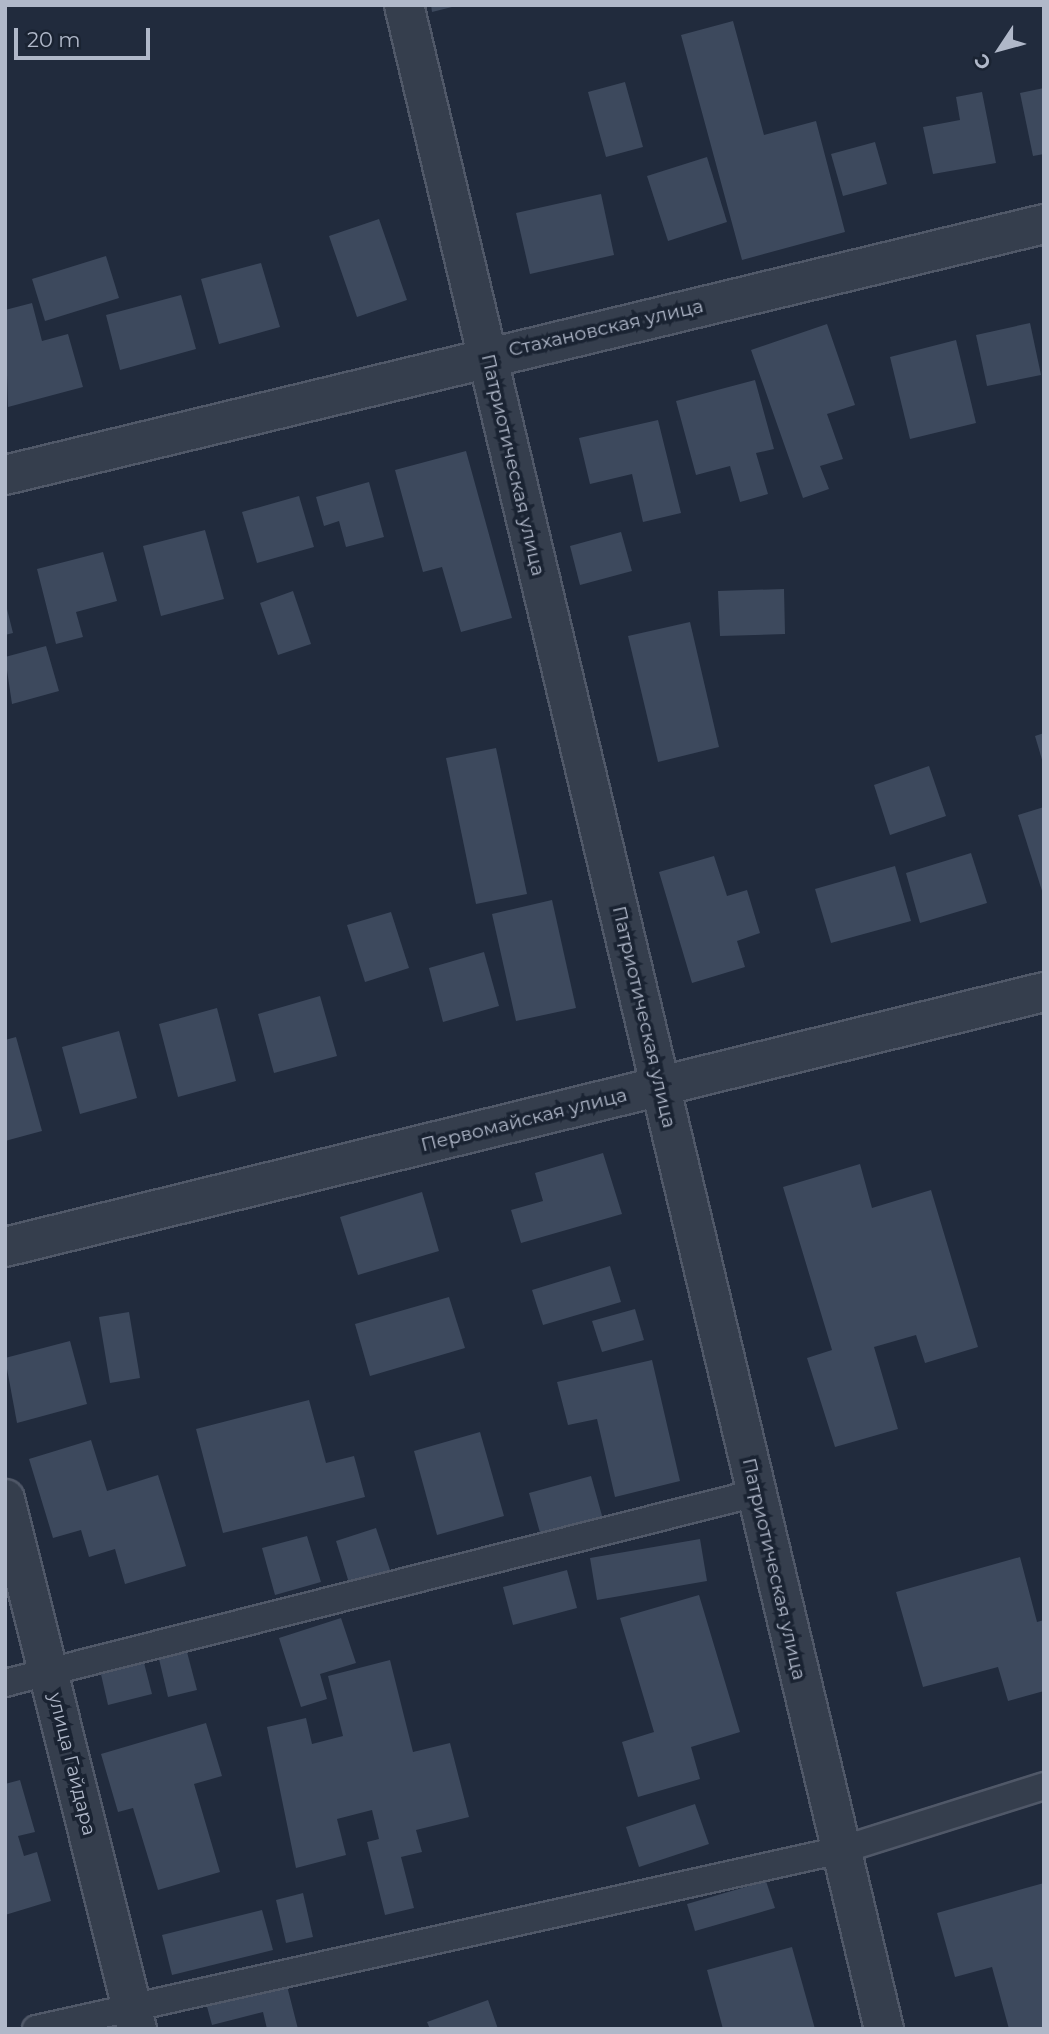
<!DOCTYPE html>
<meta charset="utf-8">
<style>
body{margin:0}
#map{position:relative;width:1049px;height:2034px;overflow:hidden;background:#212b3d;font-family:Montserrat,sans-serif}
div>[style]{position:absolute}
[style*='--x']{left:calc(var(--x)*1px);top:calc(var(--y)*1px);width:calc(var(--w)*1px);rotate:calc(var(--a)*1deg)}
.building>*{inset:0;background:#3d495d}
.roads{filter:drop-shadow(2px 0 #505868) drop-shadow(-2px 0 #505868) drop-shadow(0 2px #505868) drop-shadow(0 -2px #505868)}
.lane>*{height:26px;margin:-13px;padding:0 13px;transform-origin:13px;border-radius:13px;background:#353e4d}
.street>*{height:38px;margin:-19px;padding:0 19px;transform-origin:19px;border-radius:19px;background:#353e4d}
span{translate:-50% -50%;white-space:nowrap;text-align:center;line-height:1.15;-webkit-text-stroke:7px #1a2332;paint-order:stroke}
.street-label{font-size:19px;color:#b0b8c9}
.frame{position:absolute;inset:0;border:7px solid #b0b8c9;pointer-events:none}
.north{position:absolute;left:965px;top:14px;width:70px;height:70px;-webkit-text-stroke:5px #1a2332;paint-order:stroke;rotate:234deg;font-size:19px;font-weight:700;line-height:28px;text-align:center;color:#b0b8c9}
.north::after{content:'';display:block;margin:auto;width:24px;height:32px;background:#b0b8c9;clip-path:polygon(50% 0,100% 100%,50% 72%,0 100%)}
.scale{position:absolute;left:14px;top:28px;width:136px;height:32px;box-sizing:border-box;border:4px solid #b0b8c9;border-top:0;padding-left:9px;font-size:21px;line-height:24px;white-space:nowrap;color:#b0b8c9;-webkit-text-stroke:5px #1a2332;paint-order:stroke}
</style>
<div id="map">
<div class="building">
<i style="clip-path:polygon(431px 5px,456px 5px,456px 6px,432px 12px)"></i>
<i style="clip-path:polygon(733px 21px,764px 135px,816px 121px,845px 232px,742px 260px,681px 35px)"></i>
<i style="clip-path:polygon(625px 82px,643px 147px,606px 157px,588px 92px)"></i>
<i style="clip-path:polygon(1044px 88px,1044px 154px,1033px 156px,1020px 93px)"></i>
<i style="clip-path:polygon(982px 92px,996px 163px,933px 174px,923px 127px,960px 120px,956px 97px)"></i>
<i style="clip-path:polygon(875px 142px,887px 184px,843px 196px,831px 154px)"></i>
<i style="clip-path:polygon(707px 157px,727px 222px,668px 241px,647px 176px)"></i>
<i style="clip-path:polygon(601px 194px,614px 255px,530px 274px,516px 213px)"></i>
<i style="clip-path:polygon(379px 219px,407px 300px,357px 317px,329px 236px)"></i>
<i style="clip-path:polygon(106px 256px,119px 298px,45px 321px,32px 279px)"></i>
<i style="clip-path:polygon(261px 263px,280px 327px,219px 344px,201px 279px)"></i>
<i style="clip-path:polygon(181px 295px,196px 349px,120px 370px,106px 315px)"></i>
<i style="clip-path:polygon(32px 303px,42px 341px,68px 334px,83px 387px,8px 407px,5px 310px)"></i>
<i style="clip-path:polygon(1030px 323px,1041px 375px,987px 386px,976px 335px)"></i>
<i style="clip-path:polygon(827px 324px,855px 405px,827px 414px,843px 459px,820px 466px,829px 489px,803px 498px,751px 350px)"></i>
<i style="clip-path:polygon(956px 340px,976px 423px,910px 439px,890px 357px)"></i>
<i style="clip-path:polygon(755px 380px,774px 449px,756px 453px,768px 494px,740px 502px,730px 466px,696px 475px,676px 401px)"></i>
<i style="clip-path:polygon(658px 420px,681px 513px,643px 522px,632px 474px,590px 484px,579px 438px)"></i>
<i style="clip-path:polygon(466px 451px,512px 618px,461px 632px,442px 567px,423px 572px,395px 470px)"></i>
<i style="clip-path:polygon(369px 482px,384px 537px,346px 547px,339px 521px,324px 526px,316px 497px)"></i>
<i style="clip-path:polygon(299px 496px,314px 547px,257px 563px,242px 512px)"></i>
<i style="clip-path:polygon(205px 530px,224px 599px,161px 616px,143px 546px)"></i>
<i style="clip-path:polygon(621px 532px,632px 571px,580px 585px,570px 546px)"></i>
<i style="clip-path:polygon(103px 552px,117px 601px,76px 612px,83px 637px,56px 644px,37px 569px)"></i>
<i style="clip-path:polygon(784px 589px,785px 634px,720px 636px,718px 591px)"></i>
<i style="clip-path:polygon(293px 591px,311px 644px,278px 655px,260px 603px)"></i>
<i style="clip-path:polygon(6px 605px,13px 633px,5px 635px,5px 606px)"></i>
<i style="clip-path:polygon(690px 622px,719px 747px,658px 762px,628px 636px)"></i>
<i style="clip-path:polygon(46px 646px,59px 691px,12px 704px,5px 657px)"></i>
<i style="clip-path:polygon(1044px 733px,1044px 763px,1043px 763px,1035px 736px)"></i>
<i style="clip-path:polygon(496px 748px,527px 894px,476px 904px,446px 758px)"></i>
<i style="clip-path:polygon(929px 766px,946px 816px,890px 835px,874px 785px)"></i>
<i style="clip-path:polygon(1044px 807px,1044px 894px,1043px 894px,1018px 815px)"></i>
<i style="clip-path:polygon(971px 853px,987px 903px,920px 923px,906px 873px)"></i>
<i style="clip-path:polygon(714px 856px,727px 896px,747px 890px,760px 933px,737px 941px,745px 967px,692px 983px,659px 872px)"></i>
<i style="clip-path:polygon(895px 866px,911px 921px,831px 943px,815px 889px)"></i>
<i style="clip-path:polygon(552px 900px,576px 1008px,516px 1021px,492px 914px)"></i>
<i style="clip-path:polygon(391px 912px,409px 968px,365px 982px,347px 925px)"></i>
<i style="clip-path:polygon(484px 952px,499px 1006px,443px 1022px,429px 968px)"></i>
<i style="clip-path:polygon(320px 996px,337px 1056px,274px 1073px,258px 1014px)"></i>
<i style="clip-path:polygon(217px 1008px,236px 1081px,178px 1097px,159px 1024px)"></i>
<i style="clip-path:polygon(119px 1031px,137px 1098px,80px 1114px,62px 1047px)"></i>
<i style="clip-path:polygon(16px 1037px,42px 1131px,5px 1141px,5px 1040px)"></i>
<i style="clip-path:polygon(603px 1153px,622px 1214px,521px 1243px,511px 1210px,543px 1201px,535px 1173px)"></i>
<i style="clip-path:polygon(860px 1164px,872px 1208px,931px 1190px,978px 1347px,925px 1363px,916px 1335px,874px 1347px,898px 1429px,835px 1447px,807px 1358px,832px 1350px,783px 1187px)"></i>
<i style="clip-path:polygon(422px 1192px,439px 1251px,358px 1275px,340px 1217px)"></i>
<i style="clip-path:polygon(610px 1266px,621px 1302px,543px 1325px,532px 1290px)"></i>
<i style="clip-path:polygon(449px 1297px,465px 1348px,370px 1376px,355px 1324px)"></i>
<i style="clip-path:polygon(635px 1309px,644px 1340px,602px 1352px,592px 1321px)"></i>
<i style="clip-path:polygon(129px 1312px,140px 1378px,110px 1383px,99px 1317px)"></i>
<i style="clip-path:polygon(70px 1341px,87px 1404px,17px 1423px,5px 1358px)"></i>
<i style="clip-path:polygon(652px 1360px,680px 1481px,615px 1497px,597px 1419px,568px 1425px,557px 1382px)"></i>
<i style="clip-path:polygon(309px 1400px,326px 1463px,354px 1456px,365px 1497px,223px 1533px,196px 1429px)"></i>
<i style="clip-path:polygon(480px 1432px,504px 1516px,437px 1535px,414px 1451px)"></i>
<i style="clip-path:polygon(91px 1440px,107px 1491px,158px 1475px,186px 1566px,125px 1584px,115px 1549px,89px 1557px,81px 1530px,53px 1538px,29px 1459px)"></i>
<i style="clip-path:polygon(591px 1476px,604px 1523px,542px 1540px,529px 1493px)"></i>
<i style="clip-path:polygon(376px 1528px,391px 1573px,350px 1586px,336px 1541px)"></i>
<i style="clip-path:polygon(307px 1536px,321px 1582px,275px 1595px,262px 1548px)"></i>
<i style="clip-path:polygon(700px 1539px,707px 1581px,597px 1600px,590px 1558px)"></i>
<i style="clip-path:polygon(1020px 1557px,1037px 1622px,1044px 1620px,1044px 1691px,1008px 1701px,998px 1667px,923px 1687px,896px 1592px)"></i>
<i style="clip-path:polygon(567px 1570px,577px 1608px,513px 1625px,503px 1587px)"></i>
<i style="clip-path:polygon(699px 1595px,740px 1732px,691px 1747px,700px 1779px,638px 1797px,622px 1742px,654px 1732px,620px 1618px)"></i>
<i style="clip-path:polygon(341px 1618px,356px 1663px,320px 1674px,327px 1699px,301px 1707px,279px 1638px)"></i>
<i style="clip-path:polygon(187px 1652px,197px 1690px,168px 1697px,159px 1659px)"></i>
<i style="clip-path:polygon(143px 1659px,152px 1694px,108px 1705px,100px 1670px)"></i>
<i style="clip-path:polygon(390px 1660px,413px 1752px,450px 1743px,469px 1817px,416px 1830px,422px 1852px,401px 1857px,414px 1908px,385px 1915px,367px 1842px,379px 1839px,372px 1810px,337px 1819px,346px 1855px,296px 1868px,267px 1727px,306px 1718px,312px 1744px,343px 1736px,328px 1676px)"></i>
<i style="clip-path:polygon(206px 1723px,222px 1776px,194px 1784px,220px 1872px,158px 1890px,133px 1808px,118px 1812px,101px 1754px)"></i>
<i style="clip-path:polygon(20px 1780px,35px 1832px,18px 1836px,24px 1856px,37px 1852px,51px 1901px,5px 1915px,5px 1784px)"></i>
<i style="clip-path:polygon(695px 1804px,709px 1844px,639px 1867px,626px 1827px)"></i>
<i style="clip-path:polygon(766px 1881px,775px 1908px,695px 1931px,687px 1904px)"></i>
<i style="clip-path:polygon(1044px 1883px,1044px 2029px,1009px 2029px,992px 1967px,955px 1977px,937px 1913px)"></i>
<i style="clip-path:polygon(303px 1893px,313px 1937px,286px 1943px,276px 1900px)"></i>
<i style="clip-path:polygon(262px 1910px,273px 1950px,172px 1975px,162px 1935px)"></i>
<i style="clip-path:polygon(792px 1947px,815px 2029px,723px 2029px,707px 1970px)"></i>
<i style="clip-path:polygon(286px 1982px,298px 2029px,267px 2029px,263px 2012px,212px 2025px,206px 2003px)"></i>
<i style="clip-path:polygon(488px 2000px,498px 2029px,430px 2029px,427px 2022px)"></i>
</div>
<div class="roads">
<div class="lane">
<i style="--x:5;--y:1683;--w:775;--a:-14.2"></i>
<i style="--x:36;--y:2029;--w:825;--a:-12.54"></i>
<i style="--x:841;--y:1850;--w:213;--a:-17.5"></i>
</div>
<div class="street">
<i style="--x:404;--y:5;--w:2080;--a:76.66"></i>
<i style="--x:5;--y:475;--w:1069;--a:-13.58"></i>
<i style="--x:5;--y:1247;--w:1070;--a:-13.79"></i>
<i style="--x:5;--y:1499;--w:546;--a:76.01"></i>
</div>
</div>
<div class="street-label">
<span style="left:606px;top:328px;rotate:-13deg">Стахановская улица</span>
<span style="left:513px;top:465px;rotate:77deg">Патриотическая улица</span>
<span style="left:644px;top:1017px;rotate:77deg">Патриотическая улица</span>
<span style="left:524px;top:1120px;rotate:-14deg">Первомайская улица</span>
<span style="left:774px;top:1569px;rotate:77deg">Патриотическая улица</span>
<span style="left:72px;top:1764px;rotate:76deg">улица Гайдара</span>
</div>
<div class="frame"></div>
<div class="north">С</div>
<div class="scale">20 m</div>
</div>
